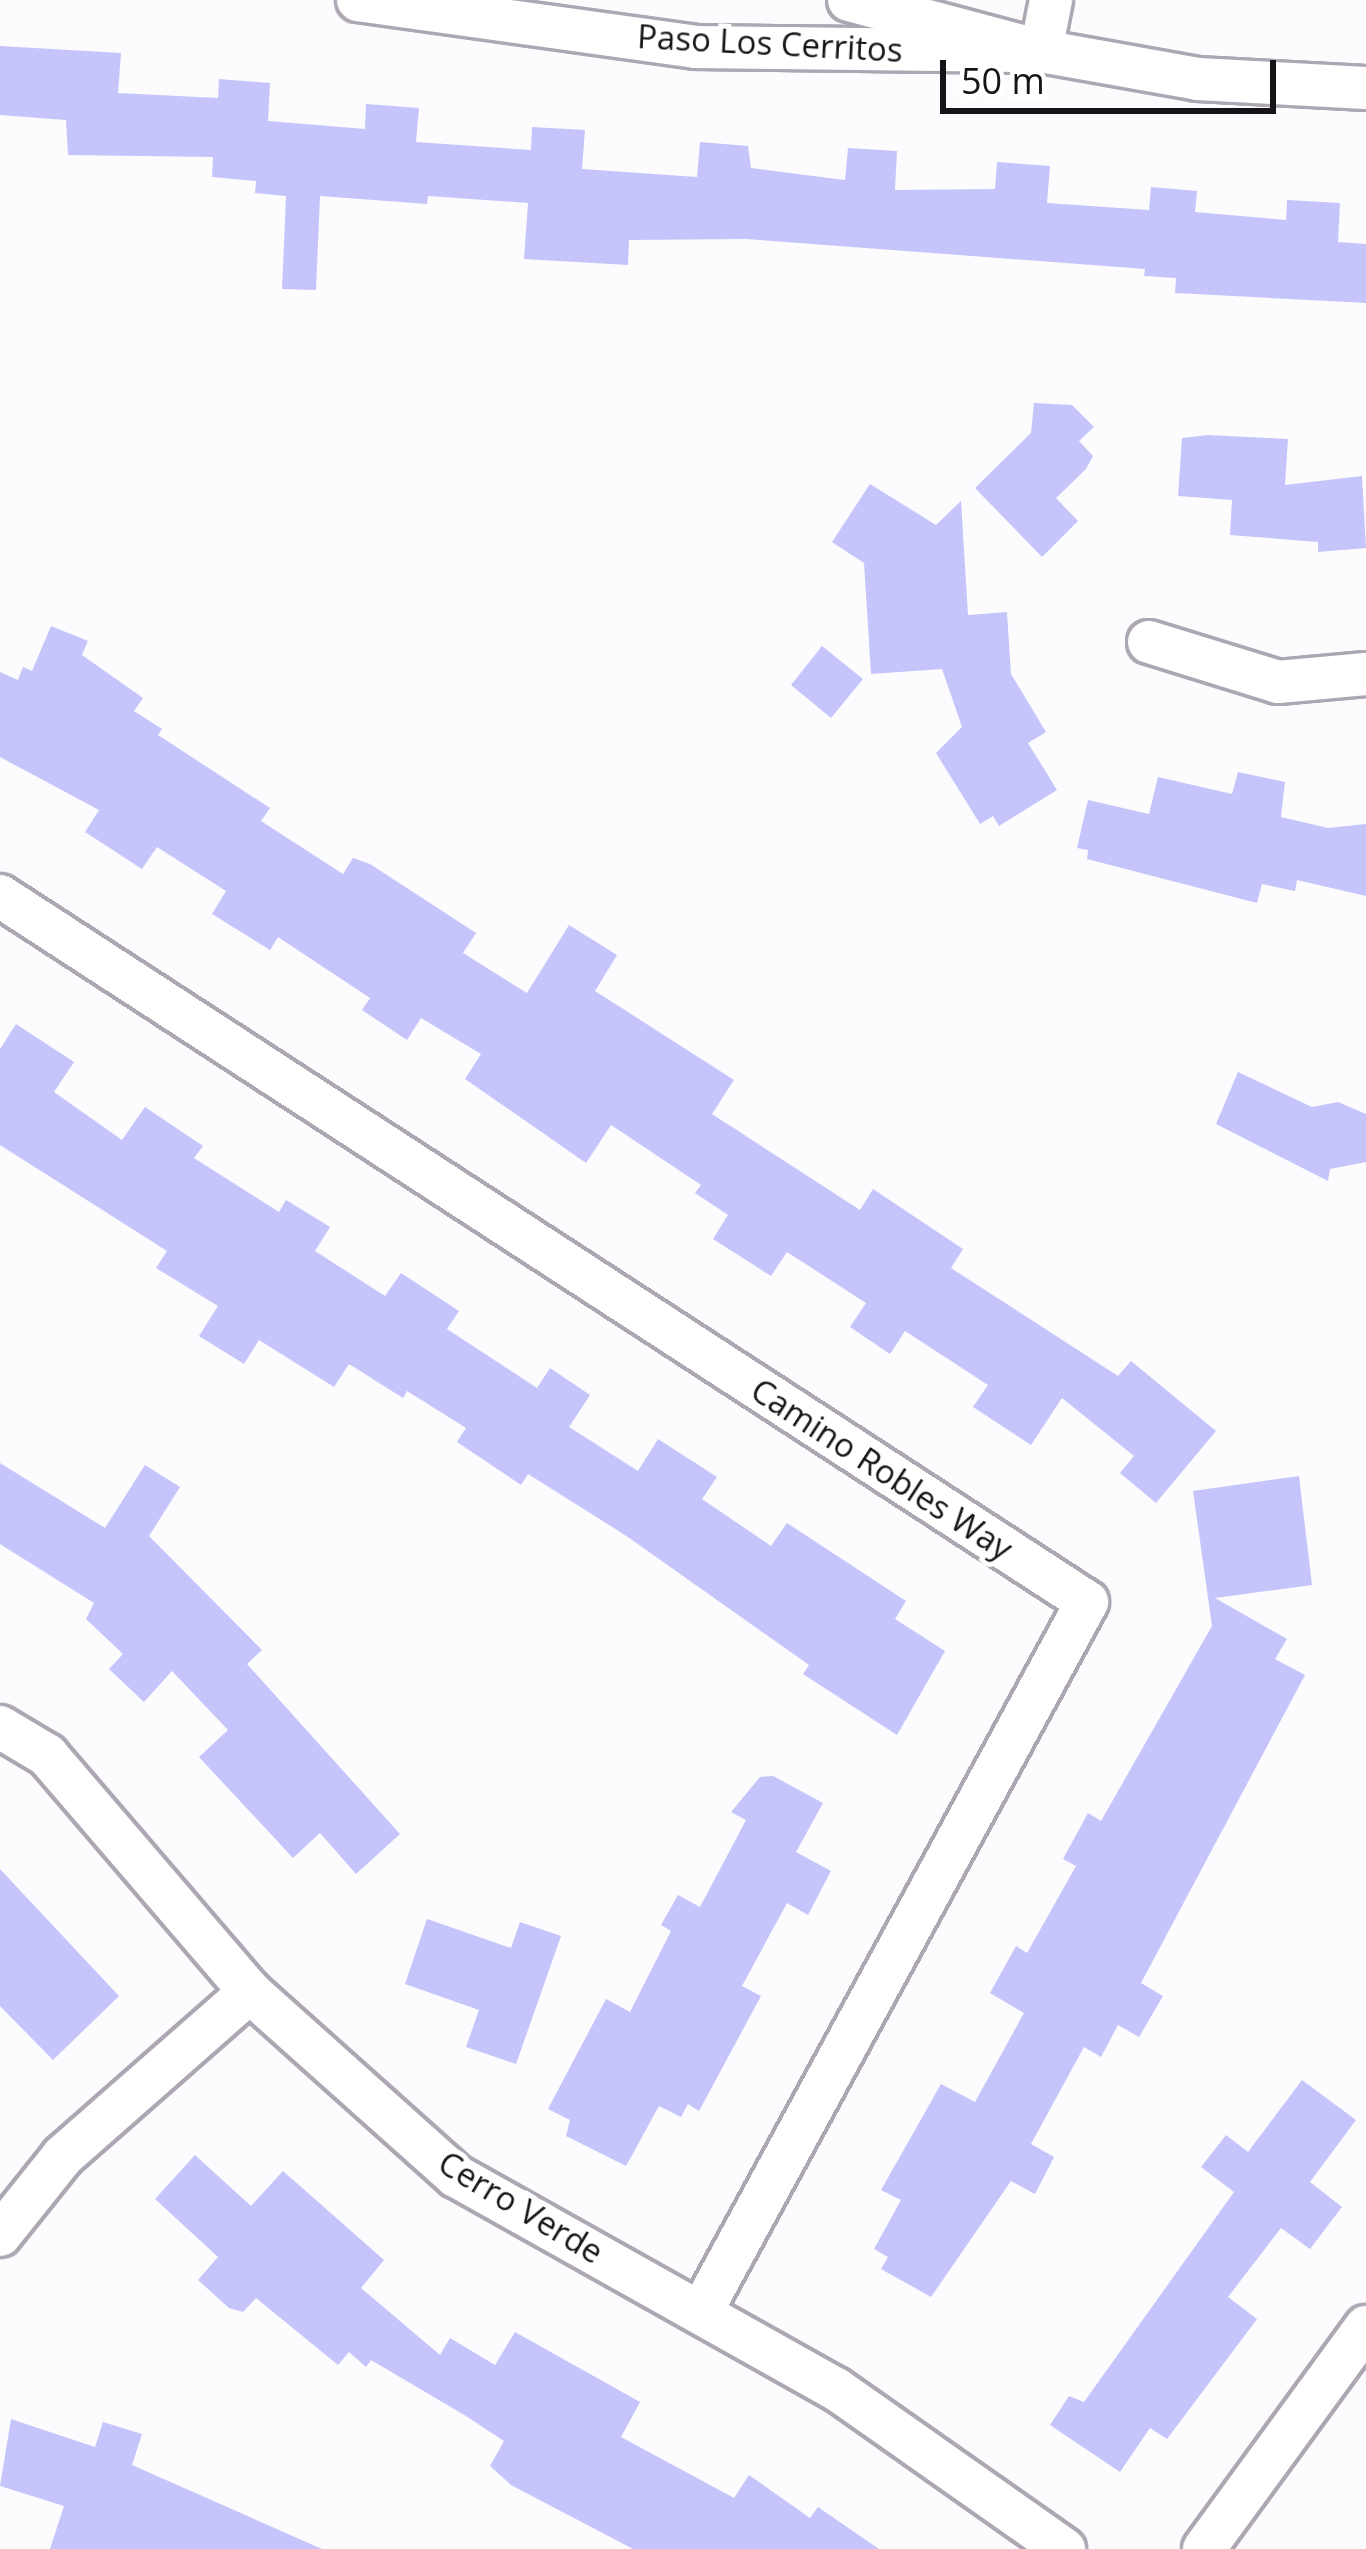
<!DOCTYPE html>
<style>
body{margin:0}
#map{position:relative;width:1366px;height:2549px;overflow:hidden;background:#fcfbfe;font-family:"Open Sans",sans-serif}
div>[style]{position:absolute}
[style*='--x']{left:calc(var(--x)*1px);top:calc(var(--y)*1px);width:calc(var(--w)*1px);rotate:calc(var(--a)*1deg)}
.building>*{inset:0;background:#c6c5fb}
.roads{filter:drop-shadow(3px 0 #ada7b4) drop-shadow(-3px 0 #ada7b4) drop-shadow(0 3px #ada7b4) drop-shadow(0 -3px #ada7b4)}
.minor>*{height:42px;margin:-21px;padding:0 21px;transform-origin:21px;border-radius:21px;background:#fff}
span{translate:-50% -50%;white-space:nowrap;text-align:center;line-height:1.15;-webkit-text-stroke:10px #fff;paint-order:stroke}
.street-label{font-size:33px;color:#161418}
.scale{position:absolute;left:940px;top:60px;width:336px;height:54px;box-sizing:border-box;border:6px solid #161418;border-top:0;padding-left:15px;font-size:36px;line-height:42px;white-space:nowrap;color:#161418;-webkit-text-stroke:9px #fff;paint-order:stroke}
</style>
<div id="map">
<div class="building">
<i style="clip-path:polygon(0 46px,121px 53px,118px 93px,218px 98px,219px 79px,270px 83px,268px 121px,365px 129px,366px 104px,419px 108px,416px 142px,531px 150px,532px 127px,585px 130px,582px 169px,697px 177px,700px 142px,748px 146px,751px 168px,845px 180px,848px 148px,897px 151px,895px 190px,995px 189px,997px 162px,1050px 166px,1047px 203px,1149px 210px,1151px 187px,1197px 191px,1195px 212px,1286px 220px,1287px 200px,1340px 203px,1338px 242px,1366px 244px,1366px 303px,1175px 293px,1176px 278px,1144px 276px,1145px 269px,746px 239px,629px 240px,628px 265px,524px 259px,528px 203px,428px 196px,427px 204px,320px 196px,316px 290px,282px 289px,286px 196px,255px 193px,256px 181px,212px 177px,213px 157px,68px 155px,66px 120px,0 115px)"></i>
<i style="clip-path:polygon(1034px 403px,1072px 405px,1094px 427px,1079px 441px,1093px 456px,1086px 469px,1056px 498px,1078px 521px,1042px 557px,975px 488px,1031px 433px)"></i>
<i style="clip-path:polygon(1208px 435px,1288px 439px,1285px 485px,1362px 476px,1366px 548px,1318px 552px,1318px 542px,1230px 535px,1232px 500px,1178px 496px,1182px 438px)"></i>
<i style="clip-path:polygon(870px 484px,936px 525px,961px 501px,968px 615px,1007px 612px,1011px 674px,1046px 732px,1028px 743px,1057px 790px,999px 826px,993px 816px,980px 824px,936px 753px,962px 727px,942px 669px,871px 674px,864px 563px,832px 542px)"></i>
<i style="clip-path:polygon(51px 626px,88px 641px,82px 655px,143px 698px,134px 711px,162px 729px,158px 735px,270px 808px,261px 821px,343px 874px,353px 858px,370px 864px,476px 933px,463px 953px,527px 993px,569px 925px,617px 955px,595px 991px,734px 1080px,712px 1114px,860px 1210px,873px 1189px,963px 1249px,951px 1268px,1118px 1376px,1131px 1361px,1216px 1431px,1156px 1503px,1120px 1473px,1134px 1456px,1062px 1398px,1031px 1445px,973px 1407px,988px 1385px,905px 1331px,890px 1354px,850px 1327px,866px 1303px,787px 1252px,771px 1276px,713px 1239px,728px 1215px,695px 1193px,701px 1185px,611px 1125px,586px 1163px,465px 1079px,481px 1054px,421px 1018px,407px 1040px,362px 1010px,370px 998px,278px 937px,270px 950px,212px 914px,226px 891px,157px 847px,142px 869px,85px 832px,99px 810px,0 757px,0 672px,18px 680px,23px 667px,32px 671px)"></i>
<i style="clip-path:polygon(822px 646px,863px 679px,831px 718px,791px 685px)"></i>
<i style="clip-path:polygon(1238px 772px,1285px 782px,1281px 817px,1328px 828px,1366px 824px,1366px 896px,1297px 880px,1295px 891px,1262px 884px,1257px 903px,1087px 859px,1088px 850px,1077px 848px,1088px 800px,1149px 814px,1158px 777px,1232px 794px)"></i>
<i style="clip-path:polygon(16px 1024px,74px 1062px,54px 1092px,122px 1140px,145px 1107px,203px 1146px,194px 1158px,279px 1212px,286px 1200px,330px 1227px,315px 1251px,385px 1296px,401px 1273px,459px 1311px,447px 1329px,537px 1388px,550px 1368px,590px 1395px,569px 1427px,638px 1471px,658px 1439px,717px 1477px,702px 1499px,771px 1546px,787px 1523px,906px 1601px,895px 1619px,945px 1651px,897px 1735px,803px 1674px,809px 1665px,625px 1535px,528px 1474px,521px 1485px,457px 1442px,466px 1428px,407px 1391px,403px 1398px,349px 1364px,334px 1387px,259px 1340px,244px 1364px,199px 1336px,218px 1306px,156px 1268px,167px 1251px,0 1145px,0 1049px)"></i>
<i style="clip-path:polygon(1238px 1072px,1312px 1107px,1338px 1102px,1366px 1114px,1366px 1162px,1330px 1169px,1328px 1181px,1216px 1124px)"></i>
<i style="clip-path:polygon(0 1463px,105px 1528px,145px 1465px,180px 1487px,149px 1536px,262px 1650px,247px 1664px,400px 1834px,356px 1874px,320px 1833px,293px 1858px,199px 1757px,228px 1730px,172px 1671px,144px 1702px,109px 1669px,123px 1654px,86px 1619px,94px 1603px,0 1544px)"></i>
<i style="clip-path:polygon(1299px 1476px,1312px 1585px,1215px 1598px,1287px 1639px,1275px 1659px,1305px 1675px,1141px 1983px,1163px 1996px,1139px 2037px,1118px 2025px,1101px 2057px,1084px 2047px,1031px 2144px,1054px 2157px,1035px 2194px,1011px 2181px,931px 2297px,881px 2269px,888px 2257px,874px 2249px,901px 2200px,881px 2190px,941px 2084px,975px 2102px,1024px 2013px,990px 1993px,1016px 1946px,1027px 1953px,1076px 1866px,1063px 1859px,1088px 1813px,1101px 1821px,1212px 1626px,1193px 1491px)"></i>
<i style="clip-path:polygon(773px 1776px,823px 1803px,796px 1852px,831px 1871px,808px 1915px,787px 1903px,742px 1986px,761px 1996px,699px 2111px,688px 2104px,681px 2117px,659px 2106px,626px 2166px,566px 2136px,570px 2120px,548px 2109px,606px 1999px,630px 2012px,671px 1931px,661px 1925px,678px 1895px,700px 1907px,746px 1820px,731px 1812px,760px 1777px)"></i>
<i style="clip-path:polygon(0 1869px,119px 1996px,53px 2060px,0 2006px)"></i>
<i style="clip-path:polygon(427px 1919px,511px 1948px,520px 1922px,561px 1936px,516px 2064px,466px 2047px,479px 2010px,405px 1984px)"></i>
<i style="clip-path:polygon(1302px 2080px,1356px 2120px,1310px 2182px,1342px 2207px,1310px 2249px,1281px 2228px,1228px 2297px,1257px 2319px,1167px 2439px,1150px 2428px,1120px 2472px,1050px 2425px,1069px 2396px,1084px 2402px,1234px 2192px,1201px 2167px,1226px 2135px,1248px 2152px)"></i>
<i style="clip-path:polygon(195px 2155px,251px 2206px,283px 2171px,384px 2260px,361px 2288px,440px 2355px,450px 2338px,495px 2365px,515px 2332px,640px 2402px,621px 2437px,734px 2498px,749px 2475px,810px 2518px,818px 2507px,879px 2549px,633px 2549px,511px 2485px,490px 2466px,504px 2441px,466px 2416px,371px 2360px,366px 2367px,349px 2352px,338px 2365px,256px 2298px,243px 2312px,229px 2308px,198px 2280px,218px 2257px,155px 2199px)"></i>
<i style="clip-path:polygon(11px 2419px,95px 2447px,103px 2422px,142px 2434px,132px 2465px,322px 2549px,50px 2549px,64px 2506px,0 2486px)"></i>
</div>
<div class="roads">
<div class="minor">
<i style="--x:358;--y:0;--w:340;--a:7.9"></i>
<i style="--x:695;--y:47;--w:346;--a:0.7"></i>
<i style="--x:849;--y:0;--w:199;--a:14.9"></i>
<i style="--x:1041;--y:51;--w:159;--a:10.1"></i>
<i style="--x:1198;--y:79;--w:168;--a:3.1"></i>
<i style="--x:1041;--y:51;--w:52;--a:-78.9"></i>
<i style="--x:1149;--y:642;--w:135;--a:17.2"></i>
<i style="--x:1278;--y:682;--w:88;--a:-5.2"></i>
<i style="--x:0;--y:896;--w:1296;--a:33"></i>
<i style="--x:1087;--y:1602;--w:808;--a:118.53"></i>
<i style="--x:0;--y:1727;--w:55;--a:30.8"></i>
<i style="--x:47;--y:1755;--w:312;--a:49.4"></i>
<i style="--x:250;--y:1992;--w:276;--a:41.8"></i>
<i style="--x:456;--y:2176;--w:436;--a:29.3"></i>
<i style="--x:836;--y:2389;--w:279;--a:35.1"></i>
<i style="--x:0;--y:2235;--w:101;--a:-51.4"></i>
<i style="--x:63;--y:2156;--w:249;--a:-41.3"></i>
<i style="--x:1204;--y:2549;--w:275;--a:-53.9"></i>
</div>
</div>
<div class="street-label">
<span style="left:770px;top:43px;rotate:3deg">Paso Los Cerritos</span>
<span style="left:882px;top:1469px;rotate:33deg">Camino Robles Way</span>
<span style="left:521px;top:2207px;rotate:31deg">Cerro Verde</span>
</div>
<div class="scale">50 m</div>
</div>
